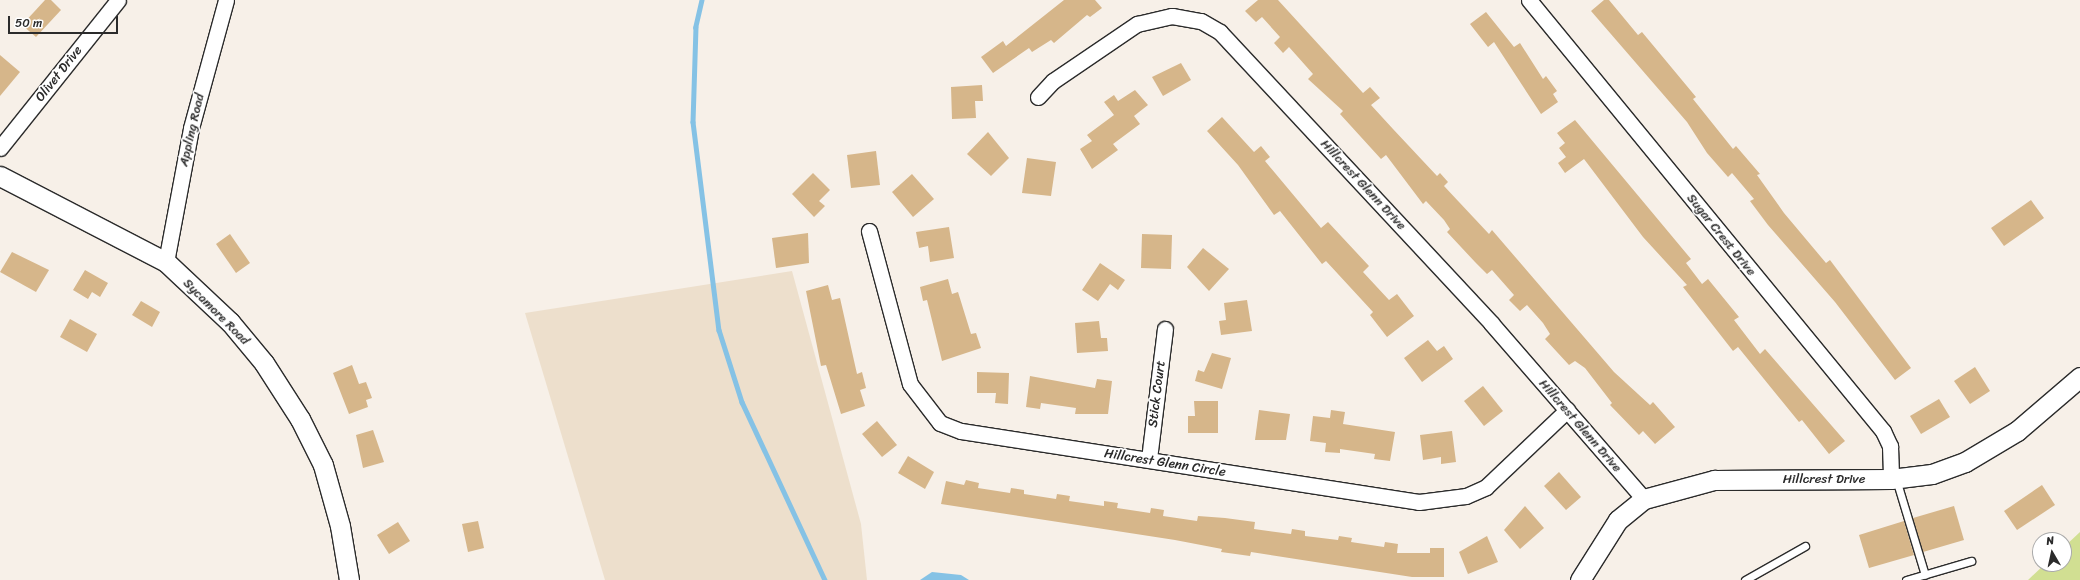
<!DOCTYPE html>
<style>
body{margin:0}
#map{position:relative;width:2080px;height:580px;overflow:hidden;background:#f7f0e8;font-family:Sriracha,sans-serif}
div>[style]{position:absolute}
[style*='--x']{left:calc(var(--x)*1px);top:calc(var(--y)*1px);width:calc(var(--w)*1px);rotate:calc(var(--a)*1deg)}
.built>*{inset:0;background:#eddfcc}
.green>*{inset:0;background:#d1df92}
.water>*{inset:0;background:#85c2e5}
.stream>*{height:4.5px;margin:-2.25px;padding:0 2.25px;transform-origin:2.25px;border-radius:2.25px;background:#85c2e5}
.building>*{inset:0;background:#d6b68a}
.roads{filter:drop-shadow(1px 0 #2b2b2b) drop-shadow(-1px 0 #2b2b2b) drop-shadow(0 1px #2b2b2b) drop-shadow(0 -1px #2b2b2b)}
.service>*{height:7px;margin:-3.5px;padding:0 3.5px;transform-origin:3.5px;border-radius:3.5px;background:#fff}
.minor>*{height:15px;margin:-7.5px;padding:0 7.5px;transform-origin:7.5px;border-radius:7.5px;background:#fff}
.tertiary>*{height:19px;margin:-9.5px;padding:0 9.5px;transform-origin:9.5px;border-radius:9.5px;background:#fff}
span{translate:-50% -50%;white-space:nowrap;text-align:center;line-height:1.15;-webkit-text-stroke:3.5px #fff;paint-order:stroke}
.street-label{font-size:13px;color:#2b2b2b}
.north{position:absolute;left:2032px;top:532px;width:40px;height:40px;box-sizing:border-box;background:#fff;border:1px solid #aaa;border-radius:50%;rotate:351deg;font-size:11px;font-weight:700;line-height:16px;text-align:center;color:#2b2b2b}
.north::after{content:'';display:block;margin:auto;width:14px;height:18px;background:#2b2b2b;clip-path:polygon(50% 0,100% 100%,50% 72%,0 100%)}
.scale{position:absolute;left:8px;top:16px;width:110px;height:18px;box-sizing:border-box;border:2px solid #2b2b2b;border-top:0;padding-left:5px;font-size:12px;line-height:14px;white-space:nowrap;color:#2b2b2b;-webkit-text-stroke:3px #fff;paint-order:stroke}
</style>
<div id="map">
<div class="built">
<i style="clip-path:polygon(792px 271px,861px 524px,867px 580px,605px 580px,525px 313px)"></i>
</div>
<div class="green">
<i style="clip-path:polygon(2080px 532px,2080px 580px,2028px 580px,2045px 564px,2064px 564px,2064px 547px)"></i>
</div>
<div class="water">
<i style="clip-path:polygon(932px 572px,961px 575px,969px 580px,920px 580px)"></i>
</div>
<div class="stream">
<i style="--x:702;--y:0;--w:28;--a:103"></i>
<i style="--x:696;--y:27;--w:95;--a:91.8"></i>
<i style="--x:693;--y:122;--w:210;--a:82.9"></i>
<i style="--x:719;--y:330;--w:76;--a:72.3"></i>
<i style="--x:742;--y:402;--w:196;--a:65"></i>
</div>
<div class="building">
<i style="clip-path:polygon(45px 0,51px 0,61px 10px,36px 37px,22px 25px)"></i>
<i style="clip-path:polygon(1064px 0,1095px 0,1102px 8px,1090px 17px,1087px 15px,1054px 43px,1051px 40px,1032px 52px,1029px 48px,993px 73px,981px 57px,1003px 41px,1006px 46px)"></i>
<i style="clip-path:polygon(1258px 0,1278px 0,1363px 93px,1370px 87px,1380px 98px,1371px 105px,1393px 129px,1437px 176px,1440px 173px,1448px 182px,1444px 186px,1489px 234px,1492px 230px,1614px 372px,1650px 405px,1653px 402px,1675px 427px,1655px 444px,1643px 431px,1639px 435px,1610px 405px,1612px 403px,1585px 368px,1575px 361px,1569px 365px,1545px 339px,1550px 334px,1543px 323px,1527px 305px,1520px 311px,1509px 300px,1514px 295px,1492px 270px,1487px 274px,1475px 262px,1447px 232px,1450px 229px,1444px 220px,1426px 201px,1423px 204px,1386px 155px,1381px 159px,1340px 114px,1343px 111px,1308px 79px,1313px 74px,1289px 47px,1283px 53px,1274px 43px,1280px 37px,1262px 17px,1256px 22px,1245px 11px)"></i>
<i style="clip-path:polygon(1604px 0,1609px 0,1638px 35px,1642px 32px,1696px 97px,1693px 99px,1733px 149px,1736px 146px,1760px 174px,1757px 175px,1784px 213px,1826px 263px,1830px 260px,1911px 368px,1895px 380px,1835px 302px,1768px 225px,1750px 201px,1754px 199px,1732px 173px,1728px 177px,1707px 153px,1687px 122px,1591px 11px)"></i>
<i style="clip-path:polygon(1486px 12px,1514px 47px,1520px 43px,1543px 79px,1546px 76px,1557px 91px,1553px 94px,1558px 102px,1541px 114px,1494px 42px,1488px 47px,1470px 24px)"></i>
<i style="clip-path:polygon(0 55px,20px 72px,0 96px)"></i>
<i style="clip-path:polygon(1181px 63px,1191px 80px,1163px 96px,1152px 77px)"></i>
<i style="clip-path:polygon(982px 85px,983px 101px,975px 101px,976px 118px,952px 119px,951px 87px)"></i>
<i style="clip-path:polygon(1135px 90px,1148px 105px,1134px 116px,1140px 124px,1113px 144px,1118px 150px,1092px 169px,1080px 149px,1092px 141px,1087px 135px,1114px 115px,1104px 102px,1114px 95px,1118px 101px)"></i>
<i style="clip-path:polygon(1222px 117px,1254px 152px,1261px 146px,1270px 157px,1265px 161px,1321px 228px,1328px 222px,1369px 266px,1363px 272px,1389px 300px,1397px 294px,1414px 316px,1387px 337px,1370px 315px,1373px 312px,1326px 261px,1322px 264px,1280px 211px,1274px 215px,1238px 165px,1207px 131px)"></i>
<i style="clip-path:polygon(1575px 120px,1691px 259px,1686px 263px,1702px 284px,1708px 279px,1739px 317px,1734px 320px,1760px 354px,1765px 349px,1845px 441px,1829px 454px,1802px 420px,1799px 422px,1738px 347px,1733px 351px,1683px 287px,1687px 285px,1643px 237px,1584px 159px,1565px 173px,1558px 163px,1566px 157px,1559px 148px,1565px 143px,1557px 133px)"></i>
<i style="clip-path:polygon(988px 132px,1009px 158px,991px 176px,967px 154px)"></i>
<i style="clip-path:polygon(876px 151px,880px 185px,851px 188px,847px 155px)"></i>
<i style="clip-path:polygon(1027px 158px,1056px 162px,1051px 196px,1022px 193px)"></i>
<i style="clip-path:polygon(813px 173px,830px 190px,819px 201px,825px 206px,814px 217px,792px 194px)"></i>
<i style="clip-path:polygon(912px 174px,934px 199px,913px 217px,892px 192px)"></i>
<i style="clip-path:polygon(2031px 200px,2044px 218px,2004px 246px,1991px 228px)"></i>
<i style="clip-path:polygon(949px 227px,954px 258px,930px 262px,928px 246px,919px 248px,916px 232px)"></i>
<i style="clip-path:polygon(808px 233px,809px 263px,776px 268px,772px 238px)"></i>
<i style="clip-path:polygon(230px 234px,250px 263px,236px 273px,216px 244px)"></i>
<i style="clip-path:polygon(1142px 234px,1172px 235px,1171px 269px,1141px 268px)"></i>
<i style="clip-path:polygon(1203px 248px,1229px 269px,1209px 291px,1187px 267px)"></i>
<i style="clip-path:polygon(12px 252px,49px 270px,36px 292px,0 272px)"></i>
<i style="clip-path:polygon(1100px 263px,1125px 280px,1118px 290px,1110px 284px,1098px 301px,1082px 290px)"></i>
<i style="clip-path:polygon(85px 270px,108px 283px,100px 297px,92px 292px,88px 299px,73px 290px)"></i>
<i style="clip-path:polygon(948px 279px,952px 294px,958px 292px,971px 334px,976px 333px,981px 348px,942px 361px,927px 300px,923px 301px,920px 287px)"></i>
<i style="clip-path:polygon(828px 285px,832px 300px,840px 298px,857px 374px,862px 372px,866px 388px,860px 390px,865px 406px,841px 414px,826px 365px,821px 366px,806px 291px)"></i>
<i style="clip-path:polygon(1247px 300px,1252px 331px,1221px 335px,1219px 321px,1226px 320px,1224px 303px)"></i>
<i style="clip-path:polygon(141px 301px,160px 312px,152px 327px,132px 315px)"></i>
<i style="clip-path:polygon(70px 319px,97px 334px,87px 352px,60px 337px)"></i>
<i style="clip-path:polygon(1099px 321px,1101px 338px,1107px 338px,1108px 351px,1077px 353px,1075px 323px)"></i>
<i style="clip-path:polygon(1428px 340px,1437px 351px,1444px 346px,1453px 359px,1422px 382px,1404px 358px)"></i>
<i style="clip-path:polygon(1212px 353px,1231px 358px,1222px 389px,1195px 381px,1198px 370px,1204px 372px)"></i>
<i style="clip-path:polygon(352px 365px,359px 384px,366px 382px,372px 398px,366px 400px,368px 407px,349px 414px,333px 373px)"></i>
<i style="clip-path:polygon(1975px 367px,1990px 391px,1970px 404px,1954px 381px)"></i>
<i style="clip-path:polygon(977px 372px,1009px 373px,1008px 404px,995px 403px,996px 393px,977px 393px)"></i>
<i style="clip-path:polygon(1030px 376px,1095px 388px,1097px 379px,1112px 381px,1108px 414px,1075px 414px,1076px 408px,1041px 403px,1040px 409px,1026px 407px)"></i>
<i style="clip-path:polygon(1483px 386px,1503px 411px,1484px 426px,1464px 401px)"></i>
<i style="clip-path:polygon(1939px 399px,1950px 417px,1921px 434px,1910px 416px)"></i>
<i style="clip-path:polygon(1194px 401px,1218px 401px,1218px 433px,1188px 433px,1188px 416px,1195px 416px)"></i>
<i style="clip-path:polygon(1259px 410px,1290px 414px,1286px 440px,1255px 440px)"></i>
<i style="clip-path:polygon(1331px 410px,1345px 412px,1343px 424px,1395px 432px,1390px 461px,1374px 459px,1375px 454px,1340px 449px,1340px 453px,1325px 452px,1326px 443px,1310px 441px,1313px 416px,1330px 418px)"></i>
<i style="clip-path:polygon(877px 421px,897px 445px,882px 457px,862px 434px)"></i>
<i style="clip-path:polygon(373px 430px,384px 462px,363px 468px,356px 435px)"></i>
<i style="clip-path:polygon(1452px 431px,1456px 462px,1441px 464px,1441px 457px,1423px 460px,1420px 435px)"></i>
<i style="clip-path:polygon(908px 456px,934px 472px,925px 489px,898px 473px)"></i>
<i style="clip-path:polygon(1559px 472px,1581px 497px,1566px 510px,1544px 486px)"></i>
<i style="clip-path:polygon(966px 480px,979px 483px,978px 488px,1010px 493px,1011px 488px,1024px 490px,1024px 494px,1056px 499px,1057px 494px,1070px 496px,1069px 501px,1104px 506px,1104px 501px,1118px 503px,1117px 508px,1150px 513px,1151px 508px,1164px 510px,1163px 516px,1197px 521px,1198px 516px,1225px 518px,1255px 522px,1254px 529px,1291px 534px,1292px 529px,1305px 531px,1305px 536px,1338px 540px,1339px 536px,1352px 538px,1351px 542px,1384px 547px,1385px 542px,1398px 544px,1397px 553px,1430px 553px,1430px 548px,1444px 548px,1444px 577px,1412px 577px,1251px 552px,1250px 556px,1221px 552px,1222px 549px,1175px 540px,941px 504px,946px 481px,964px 485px)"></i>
<i style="clip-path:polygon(2042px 485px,2055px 505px,2017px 530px,2004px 511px)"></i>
<i style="clip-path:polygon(1525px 506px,1544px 528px,1520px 549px,1504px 530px)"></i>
<i style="clip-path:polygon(1954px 506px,1964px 540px,1923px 552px,1913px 518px)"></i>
<i style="clip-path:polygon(478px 521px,484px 548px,468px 552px,462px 524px)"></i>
<i style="clip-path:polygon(1904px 521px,1914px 555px,1869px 568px,1859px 535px)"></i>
<i style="clip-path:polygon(398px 522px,410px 541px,389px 554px,377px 535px)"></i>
<i style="clip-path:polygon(1487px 536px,1498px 562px,1468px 574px,1459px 552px)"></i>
</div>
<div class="roads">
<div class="service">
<i style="--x:1896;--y:479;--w:100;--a:73.2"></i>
<i style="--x:1745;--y:580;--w:69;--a:-29.5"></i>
<i style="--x:1906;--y:580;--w:68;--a:-16.3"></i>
</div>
<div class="minor">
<i style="--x:1529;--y:0;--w:558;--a:50.6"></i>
<i style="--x:1883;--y:431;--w:17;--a:65"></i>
<i style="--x:1890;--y:446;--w:33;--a:88"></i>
<i style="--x:1038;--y:97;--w:22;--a:-47"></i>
<i style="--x:1053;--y:81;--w:102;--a:-34.2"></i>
<i style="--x:1137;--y:24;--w:36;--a:-13"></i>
<i style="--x:1172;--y:16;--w:29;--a:10"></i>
<i style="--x:1201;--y:21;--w:22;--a:30"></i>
<i style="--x:1220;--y:32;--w:398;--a:47"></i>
<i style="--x:1491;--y:323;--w:233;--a:49"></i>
<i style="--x:0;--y:148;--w:189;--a:-51.4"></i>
<i style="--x:869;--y:231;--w:158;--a:75"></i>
<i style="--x:910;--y:384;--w:49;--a:52.4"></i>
<i style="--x:940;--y:423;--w:22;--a:21"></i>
<i style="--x:961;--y:431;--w:463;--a:8.8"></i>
<i style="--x:1419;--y:502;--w:47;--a:-7.3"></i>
<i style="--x:1466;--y:496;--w:22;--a:-24"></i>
<i style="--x:1486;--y:487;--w:112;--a:-43.5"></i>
<i style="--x:166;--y:262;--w:136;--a:-79.4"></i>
<i style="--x:191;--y:128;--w:133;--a:-74.7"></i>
<i style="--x:1149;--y:459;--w:131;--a:-83"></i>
</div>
<div class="tertiary">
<i style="--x:0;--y:176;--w:187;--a:27.4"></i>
<i style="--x:166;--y:262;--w:88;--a:43.2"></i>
<i style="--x:230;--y:322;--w:53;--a:50.3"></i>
<i style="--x:264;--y:363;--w:67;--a:57.3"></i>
<i style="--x:300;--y:419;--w:51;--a:63.4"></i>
<i style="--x:323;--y:465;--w:63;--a:74.4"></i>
<i style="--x:340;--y:526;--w:55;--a:80.5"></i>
<i style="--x:1580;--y:580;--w:71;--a:-57.7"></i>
<i style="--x:1618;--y:520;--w:33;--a:-39"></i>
<i style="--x:1644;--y:499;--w:73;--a:-15.2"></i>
<i style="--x:1714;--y:480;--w:177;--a:-0.3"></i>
<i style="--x:1891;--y:479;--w:41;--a:-7"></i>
<i style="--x:1932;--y:474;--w:35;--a:-20"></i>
<i style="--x:1965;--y:462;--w:61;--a:-30.8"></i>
<i style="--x:2017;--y:431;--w:83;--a:-40.6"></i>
</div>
</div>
<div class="street-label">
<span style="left:59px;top:74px;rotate:-52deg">Olivet Drive</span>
<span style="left:192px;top:130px;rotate:-77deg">Appling Road</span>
<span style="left:1363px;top:185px;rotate:47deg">Hillcrest Glenn Drive</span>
<span style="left:1721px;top:235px;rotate:51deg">Sugar Crest Drive</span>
<span style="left:216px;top:312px;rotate:45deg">Sycamore Road</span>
<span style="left:1157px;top:394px;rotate:-83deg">Stick Court</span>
<span style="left:1580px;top:426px;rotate:49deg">Hillcrest Glenn Drive</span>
<span style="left:1165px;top:463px;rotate:9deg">Hillcrest Glenn Circle</span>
<span style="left:1824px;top:479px">Hillcrest Drive</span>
</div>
<div class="north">N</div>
<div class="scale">50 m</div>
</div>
